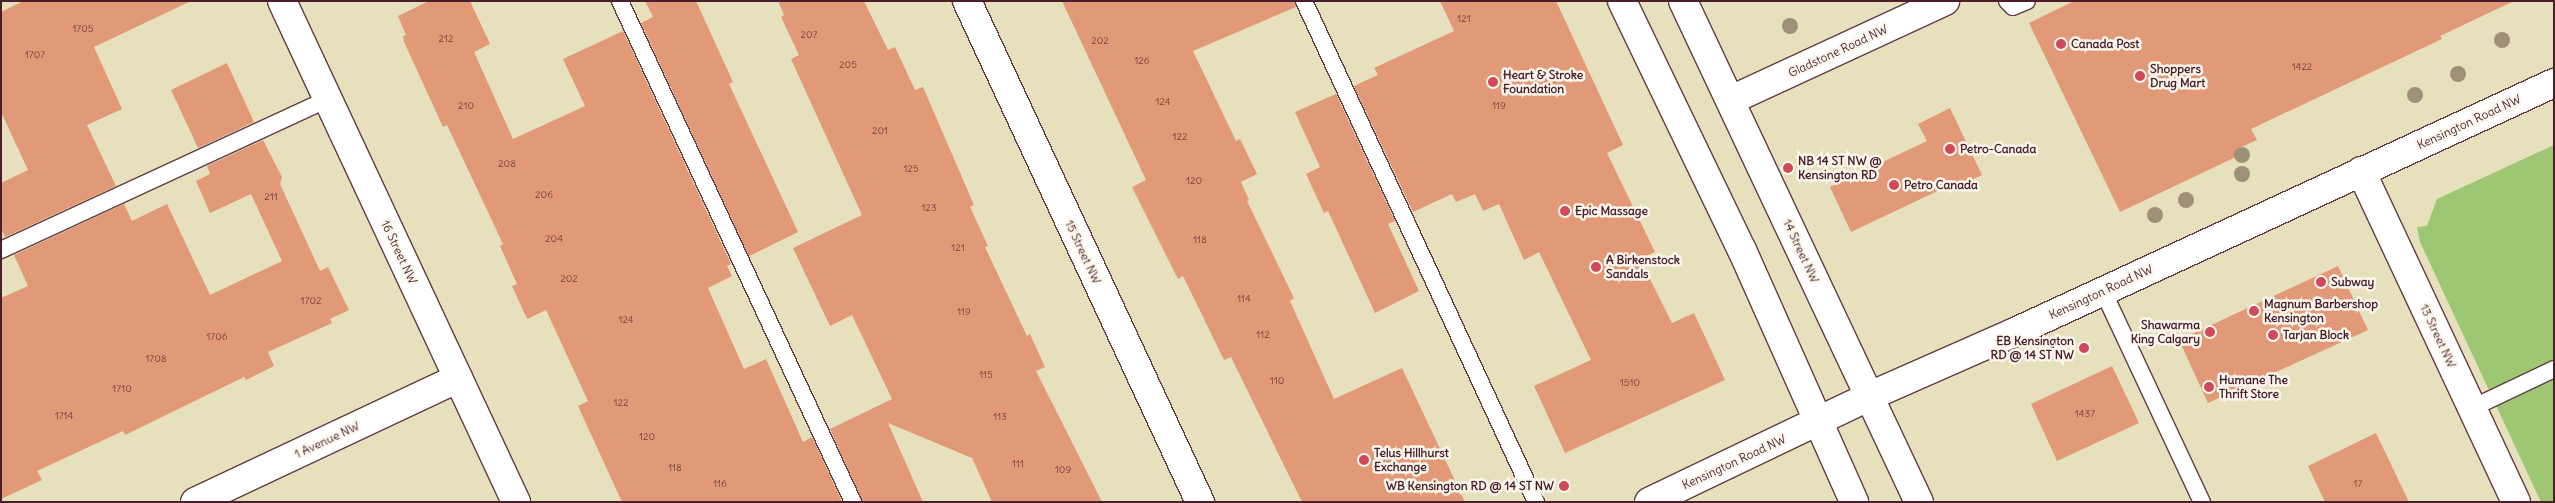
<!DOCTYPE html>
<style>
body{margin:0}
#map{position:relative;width:2555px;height:503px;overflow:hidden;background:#e6e0bc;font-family:Delius,sans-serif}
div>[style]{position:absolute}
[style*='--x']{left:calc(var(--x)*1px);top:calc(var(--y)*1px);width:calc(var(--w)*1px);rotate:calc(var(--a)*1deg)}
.green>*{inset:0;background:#9ec773}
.building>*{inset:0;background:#e29977}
.roads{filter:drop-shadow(1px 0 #613c41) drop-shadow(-1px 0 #613c41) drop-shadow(0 1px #613c41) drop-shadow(0 -1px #613c41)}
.lane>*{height:16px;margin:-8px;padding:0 8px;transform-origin:8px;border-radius:8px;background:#fff}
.street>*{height:28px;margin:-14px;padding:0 14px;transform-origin:14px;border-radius:14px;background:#fff}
.secondary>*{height:28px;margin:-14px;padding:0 14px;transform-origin:14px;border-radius:14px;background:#fff}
.trees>*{width:16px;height:16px;margin:-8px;border-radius:50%;background:#9e9178}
.dots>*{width:14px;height:14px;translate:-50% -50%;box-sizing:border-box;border:2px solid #fbf7ec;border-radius:50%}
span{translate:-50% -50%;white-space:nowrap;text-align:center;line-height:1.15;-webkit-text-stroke:5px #fbf7ec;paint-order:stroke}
.number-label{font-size:10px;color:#703e3e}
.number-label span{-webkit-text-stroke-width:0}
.poi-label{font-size:12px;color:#4a1f2b;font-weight:700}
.left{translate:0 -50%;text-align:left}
.right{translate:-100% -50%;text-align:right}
.street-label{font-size:12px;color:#4a1f2b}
.frame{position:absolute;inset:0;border:2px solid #4a1f2b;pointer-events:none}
</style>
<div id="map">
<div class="green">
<i style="clip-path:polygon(2554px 145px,2554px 502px,2541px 502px,2420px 242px,2417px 227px,2427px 226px,2437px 199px)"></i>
</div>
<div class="building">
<i style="clip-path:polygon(23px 1px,191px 1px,94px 47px,122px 109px,87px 125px,116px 186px,5px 237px,1px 229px,1px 183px,28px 170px,1px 112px,1px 12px)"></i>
<i style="clip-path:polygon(429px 1px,470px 1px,490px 44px,474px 52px,513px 139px,585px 106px,563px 59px,623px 31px,731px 264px,727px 266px,732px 276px,708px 288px,744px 369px,766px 359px,803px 442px,812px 437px,842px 502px,622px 502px,578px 406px,588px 401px,546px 310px,527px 319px,512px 286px,517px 284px,500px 246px,503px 244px,447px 125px,443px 127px,404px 42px,403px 36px,406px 35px,398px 16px)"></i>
<i style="clip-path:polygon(645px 1px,696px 1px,733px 82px,729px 84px,798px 232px,749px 256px,641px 23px,653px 17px)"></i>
<i style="clip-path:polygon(778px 1px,864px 1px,888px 50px,895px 47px,915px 90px,923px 87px,974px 205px,970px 207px,988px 246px,985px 247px,1027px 336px,1030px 334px,1045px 367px,1036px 371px,1102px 502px,992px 502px,972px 458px,888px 423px,923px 502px,863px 502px,830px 429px,892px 399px,852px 315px,830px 326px,793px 248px,862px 215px,791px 59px,799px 55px,781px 17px,784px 15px)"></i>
<i style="clip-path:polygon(1062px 1px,1294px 1px,1296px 7px,1193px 51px,1236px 141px,1240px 139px,1257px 174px,1241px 182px,1249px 200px,1247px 201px,1294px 298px,1290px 301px,1334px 399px,1402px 368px,1465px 502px,1302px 502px,1231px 357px,1224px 360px,1183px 276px,1178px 279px,1132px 187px,1146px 180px)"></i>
<i style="clip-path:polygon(1440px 1px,1556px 1px,1623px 145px,1607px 153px,1655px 252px,1640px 259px,1672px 323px,1694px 313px,1725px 380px,1565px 453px,1534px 386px,1591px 360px,1539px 252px,1524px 260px,1499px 204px,1483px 211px,1475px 194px,1456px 202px,1452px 194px,1413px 212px,1354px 86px,1378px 75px,1374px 68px,1454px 31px)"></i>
<i style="clip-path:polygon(2074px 1px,2514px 1px,2440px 36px,2442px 39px,2251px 129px,2257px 140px,2237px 149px,2240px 155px,2120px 212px,2029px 23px)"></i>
<i style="clip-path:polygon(227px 63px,254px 122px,198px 148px,171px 90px)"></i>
<i style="clip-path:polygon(1336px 94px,1395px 221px,1388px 224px,1419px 291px,1375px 313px,1328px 211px,1324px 213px,1306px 174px,1320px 167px,1295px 112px)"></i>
<i style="clip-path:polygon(1950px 108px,1982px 175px,1950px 190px,1948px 186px,1851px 232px,1830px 187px,1927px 141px,1918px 124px)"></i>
<i style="clip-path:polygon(263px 140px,282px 177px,280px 184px,320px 271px,328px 267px,349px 310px,330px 319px,332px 323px,268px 352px,274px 366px,246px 380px,244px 377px,125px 435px,123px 431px,37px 471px,42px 480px,1px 499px,1px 298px,28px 286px,14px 255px,124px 204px,132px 221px,167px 204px,210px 295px,282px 261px,251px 194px,210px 213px,196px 181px,210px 174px,207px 166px)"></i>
<i style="clip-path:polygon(2338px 266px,2368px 330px,2208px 403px,2179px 340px)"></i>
<i style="clip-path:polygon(2112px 366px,2139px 423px,2057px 461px,2031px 404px)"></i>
<i style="clip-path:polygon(2376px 433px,2409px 502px,2325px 502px,2308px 466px)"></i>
</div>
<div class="roads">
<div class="lane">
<i style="--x:620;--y:1;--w:553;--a:65.06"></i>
<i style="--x:1304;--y:1;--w:552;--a:65.15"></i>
<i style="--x:2007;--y:1;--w:8;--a:45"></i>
<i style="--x:2013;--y:7;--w:15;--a:-23"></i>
<i style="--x:1;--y:250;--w:360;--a:-24.8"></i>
<i style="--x:2103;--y:291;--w:233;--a:64.9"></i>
<i style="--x:2472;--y:408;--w:91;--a:-25.4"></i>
</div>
<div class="street">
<i style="--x:282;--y:1;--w:553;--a:64.96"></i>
<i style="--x:967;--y:1;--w:553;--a:65.06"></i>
<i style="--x:1731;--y:100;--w:236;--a:-24.8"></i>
<i style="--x:2361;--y:171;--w:365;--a:64.9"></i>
<i style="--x:195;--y:502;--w:291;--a:-25.2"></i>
</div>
<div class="secondary">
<i style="--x:1622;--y:1;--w:276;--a:64.3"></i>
<i style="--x:1742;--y:250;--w:276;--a:66"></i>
<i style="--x:1683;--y:1;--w:554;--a:64.78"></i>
<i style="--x:1649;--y:502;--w:245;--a:-25.6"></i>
<i style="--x:1870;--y:396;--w:158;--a:-23.8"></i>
<i style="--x:2015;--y:332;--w:594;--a:-24.8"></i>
</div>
</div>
<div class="trees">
<i style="left:1790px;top:26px"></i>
<i style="left:2502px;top:40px"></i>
<i style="left:2458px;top:74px"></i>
<i style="left:2415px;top:95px"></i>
<i style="left:2242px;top:155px"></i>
<i style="left:2242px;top:174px"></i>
<i style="left:2186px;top:200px"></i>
<i style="left:2155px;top:215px"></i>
</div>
<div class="dots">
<i style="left:2061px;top:44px;background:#d1495b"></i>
<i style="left:2140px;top:76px;background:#d1495b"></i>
<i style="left:1493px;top:82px;background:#d1495b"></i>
<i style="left:1950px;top:149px;background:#d1495b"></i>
<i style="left:1788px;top:168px;background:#d1495b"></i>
<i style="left:1894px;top:185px;background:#d1495b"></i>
<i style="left:1565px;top:211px;background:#d1495b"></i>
<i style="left:1596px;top:267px;background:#d1495b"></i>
<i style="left:2321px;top:282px;background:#d1495b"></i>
<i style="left:2254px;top:311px;background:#d1495b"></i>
<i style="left:2210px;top:332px;background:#d1495b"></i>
<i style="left:2273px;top:335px;background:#d1495b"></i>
<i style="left:2084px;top:348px;background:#d1495b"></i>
<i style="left:2209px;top:387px;background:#d1495b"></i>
<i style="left:1364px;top:460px;background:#d1495b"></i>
<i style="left:1564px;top:486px;background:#d1495b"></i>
</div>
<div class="number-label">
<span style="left:1464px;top:19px">121</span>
<span style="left:83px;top:29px">1705</span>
<span style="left:809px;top:35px">207</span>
<span style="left:446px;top:39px">212</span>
<span style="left:1100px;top:41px">202</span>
<span style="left:35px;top:55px">1707</span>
<span style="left:1142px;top:61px">126</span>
<span style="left:848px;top:65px">205</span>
<span style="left:2302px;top:67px">1422</span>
<span style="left:1163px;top:102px">124</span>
<span style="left:466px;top:106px">210</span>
<span style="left:1499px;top:106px">119</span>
<span style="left:880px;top:131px">201</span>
<span style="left:1180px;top:137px">122</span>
<span style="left:507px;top:164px">208</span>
<span style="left:911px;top:169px">125</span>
<span style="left:1194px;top:181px">120</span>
<span style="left:544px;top:195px">206</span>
<span style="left:271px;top:197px">211</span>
<span style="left:929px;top:208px">123</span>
<span style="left:554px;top:239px">204</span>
<span style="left:1200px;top:240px">118</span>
<span style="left:958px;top:248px">121</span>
<span style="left:569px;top:279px">202</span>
<span style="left:1244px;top:299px">114</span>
<span style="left:311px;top:301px">1702</span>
<span style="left:964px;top:312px">119</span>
<span style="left:626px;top:320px">124</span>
<span style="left:1263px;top:335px">112</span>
<span style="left:217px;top:337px">1706</span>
<span style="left:156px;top:359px">1708</span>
<span style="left:986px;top:375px">115</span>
<span style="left:1277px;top:381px">110</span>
<span style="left:1630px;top:383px">1510</span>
<span style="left:122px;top:389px">1710</span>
<span style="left:621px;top:403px">122</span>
<span style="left:2085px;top:414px">1437</span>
<span style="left:64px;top:416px">1714</span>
<span style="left:1000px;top:417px">113</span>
<span style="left:647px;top:437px">120</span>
<span style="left:1018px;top:464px">111</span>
<span style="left:675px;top:468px">118</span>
<span style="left:1063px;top:470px">109</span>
<span style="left:720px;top:484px">116</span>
<span style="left:2358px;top:484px">17</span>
</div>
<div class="poi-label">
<span class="left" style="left:2071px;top:44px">Canada Post</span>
<span class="left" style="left:2150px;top:76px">Shoppers<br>Drug Mart</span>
<span class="left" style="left:1503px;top:82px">Heart &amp; Stroke<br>Foundation</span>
<span class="left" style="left:1960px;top:149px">Petro-Canada</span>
<span class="left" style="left:1798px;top:168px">NB 14 ST NW @<br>Kensington RD</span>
<span class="left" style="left:1904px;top:185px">Petro Canada</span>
<span class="left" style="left:1575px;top:211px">Epic Massage</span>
<span class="left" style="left:1606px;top:267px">A Birkenstock<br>Sandals</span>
<span class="left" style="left:2331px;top:282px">Subway</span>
<span class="left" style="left:2264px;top:311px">Magnum Barbershop<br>Kensington</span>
<span class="right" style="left:2200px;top:332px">Shawarma<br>King Calgary</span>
<span class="left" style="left:2283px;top:335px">Tarjan Block</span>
<span class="right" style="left:2074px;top:348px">EB Kensington<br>RD @ 14 ST NW</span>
<span class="left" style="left:2219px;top:387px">Humane The<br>Thrift Store</span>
<span class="left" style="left:1374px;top:460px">Telus Hillhurst<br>Exchange</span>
<span class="right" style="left:1554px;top:486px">WB Kensington RD @ 14 ST NW</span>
</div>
<div class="street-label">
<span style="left:1838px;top:51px;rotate:-25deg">Gladstone Road NW</span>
<span style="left:2469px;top:122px;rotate:-25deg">Kensington Road NW</span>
<span style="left:1801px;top:251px;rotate:65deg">14 Street NW</span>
<span style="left:399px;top:252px;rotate:65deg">16 Street NW</span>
<span style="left:1083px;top:252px;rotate:65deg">15 Street NW</span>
<span style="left:2101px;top:292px;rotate:-25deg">Kensington Road NW</span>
<span style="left:2438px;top:336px;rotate:65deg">13 Street NW</span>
<span style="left:327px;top:440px;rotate:-25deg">1 Avenue NW</span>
<span style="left:1734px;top:462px;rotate:-25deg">Kensington Road NW</span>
</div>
<div class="frame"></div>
</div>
